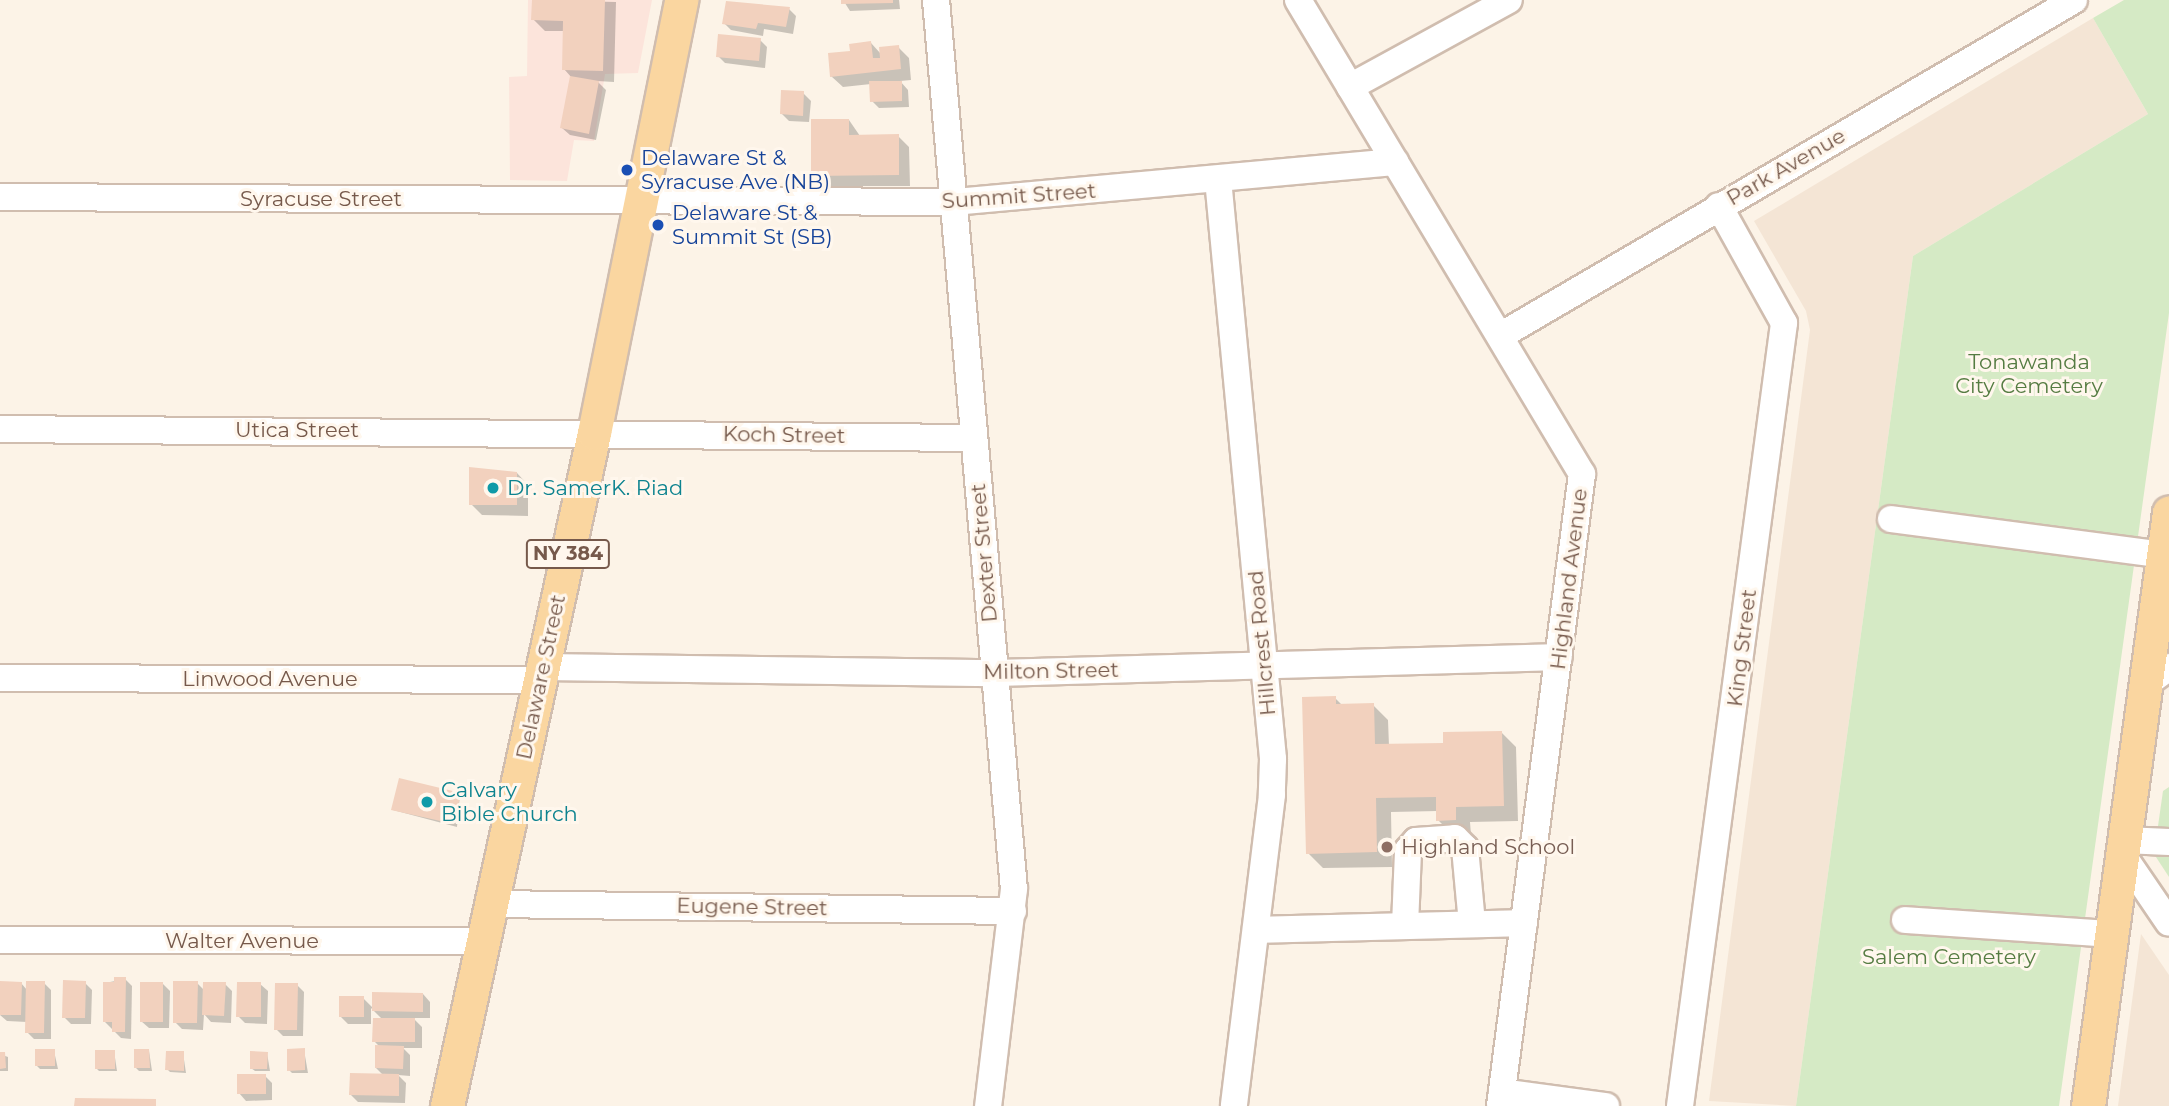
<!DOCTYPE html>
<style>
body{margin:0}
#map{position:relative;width:2169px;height:1106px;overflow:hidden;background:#fcf3e7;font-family:Montserrat,sans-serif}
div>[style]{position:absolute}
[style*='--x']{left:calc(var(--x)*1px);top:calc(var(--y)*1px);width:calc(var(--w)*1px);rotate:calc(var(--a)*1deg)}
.residential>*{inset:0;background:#f4e5d5}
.commercial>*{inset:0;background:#fce4db}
.green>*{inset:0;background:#d5eac5}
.shadow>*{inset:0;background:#0003}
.building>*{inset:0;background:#f2d1be}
.roads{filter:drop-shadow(2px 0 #d0bdaf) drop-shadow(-2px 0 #d0bdaf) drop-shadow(0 2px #d0bdaf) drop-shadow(0 -2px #d0bdaf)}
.minor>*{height:26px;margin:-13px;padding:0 13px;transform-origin:13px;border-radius:13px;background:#fff}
.major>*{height:33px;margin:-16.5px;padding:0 16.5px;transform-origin:16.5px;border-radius:16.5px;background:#fad6a0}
.dots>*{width:19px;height:19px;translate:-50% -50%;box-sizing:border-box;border:4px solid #fff7ed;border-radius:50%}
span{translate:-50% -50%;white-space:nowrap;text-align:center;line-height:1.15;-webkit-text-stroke:6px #fff7ed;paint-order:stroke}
.shield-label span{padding:2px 5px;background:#fff7ed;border:2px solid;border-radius:5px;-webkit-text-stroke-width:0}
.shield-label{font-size:19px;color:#76594b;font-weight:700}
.transit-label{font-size:21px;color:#164399}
.left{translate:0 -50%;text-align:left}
.street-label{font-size:21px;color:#76594b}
.park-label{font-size:21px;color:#557c42}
.culture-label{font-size:21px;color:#0d838f}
.education-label{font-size:21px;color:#785e54}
</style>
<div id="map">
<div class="residential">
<i style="clip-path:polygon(2093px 18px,2148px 114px,1913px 256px,1796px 1106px,1709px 1101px,1810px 330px,1806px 311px,1754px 221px)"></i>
<i style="clip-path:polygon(2141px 934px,2169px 975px,2169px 1106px,2118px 1106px)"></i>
</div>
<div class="commercial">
<i style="clip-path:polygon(528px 0,652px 0,638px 73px,605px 74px,594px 141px,574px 140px,567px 181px,510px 180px,509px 77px,527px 76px)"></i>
</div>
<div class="green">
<i style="clip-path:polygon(2124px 0,2169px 0,2169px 313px,2059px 1106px,1796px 1106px,1913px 256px,2148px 114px,2093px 18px)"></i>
<i style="clip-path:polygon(2169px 787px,2169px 877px,2154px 854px,2163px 791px)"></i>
</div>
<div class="shadow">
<i style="clip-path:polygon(534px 0,616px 2px,614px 82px,597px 81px,606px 90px,596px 140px,570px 135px,562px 128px,572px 78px,564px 69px,565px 31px,545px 31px,533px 19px)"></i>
<i style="clip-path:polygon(843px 0,899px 0,900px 9px,850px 11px)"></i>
<i style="clip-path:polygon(789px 9px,796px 16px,793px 34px,764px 29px,763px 36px,731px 30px,724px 23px)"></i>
<i style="clip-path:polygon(760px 40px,767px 47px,765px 68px,725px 63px,718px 56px)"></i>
<i style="clip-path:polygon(871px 43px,881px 54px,898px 47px,909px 58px,911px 80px,900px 81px,908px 90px,909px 107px,879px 108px,872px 101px,871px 84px,843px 87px,831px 76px,852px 53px)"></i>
<i style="clip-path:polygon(803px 93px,811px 101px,809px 122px,789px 121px,782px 114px)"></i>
<i style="clip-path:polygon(849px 120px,860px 136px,898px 136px,909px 147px,910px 186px,824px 186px,813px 175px)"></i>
<i style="clip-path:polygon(471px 469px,517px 473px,528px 485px,528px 516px,482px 515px,471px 504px)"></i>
<i style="clip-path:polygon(1335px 698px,1343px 706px,1373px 705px,1388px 720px,1389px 746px,1445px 745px,1501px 732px,1516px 747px,1518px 821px,1470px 822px,1471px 835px,1453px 835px,1438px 820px,1438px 811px,1391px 812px,1392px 867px,1323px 868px,1308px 853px)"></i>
<i style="clip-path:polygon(460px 794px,457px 827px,393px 810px)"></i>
<i style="clip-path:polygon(125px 979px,132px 986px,131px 1039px,121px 1038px,104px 1021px,105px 983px)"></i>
<i style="clip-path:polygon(21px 983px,27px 990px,44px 983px,51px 990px,51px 1039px,34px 1039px,27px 1032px,27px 1022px,7px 1021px,0 1015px)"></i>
<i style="clip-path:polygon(85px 983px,92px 990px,91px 1024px,71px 1024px,64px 1017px)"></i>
<i style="clip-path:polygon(197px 983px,205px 991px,225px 984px,232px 991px,231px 1023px,211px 1022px,204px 1014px,203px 1030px,182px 1029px,175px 1022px)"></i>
<i style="clip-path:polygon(163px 984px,170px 991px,169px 1028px,149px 1028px,141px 1021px)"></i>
<i style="clip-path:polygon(260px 984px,268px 991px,267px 1024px,245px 1023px,238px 1016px)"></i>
<i style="clip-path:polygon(297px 985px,304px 992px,303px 1036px,283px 1036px,276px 1029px)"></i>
<i style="clip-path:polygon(423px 994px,430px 1002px,430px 1018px,413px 1018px,422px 1027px,422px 1048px,403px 1048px,410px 1055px,410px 1076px,398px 1075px,406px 1083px,405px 1103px,358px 1102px,351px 1095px,384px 1076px,376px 1068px,380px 1047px,374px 1041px,383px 1020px,371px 1008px,371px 1024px,348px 1024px,341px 1017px,363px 998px,373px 1008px)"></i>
<i style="clip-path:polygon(304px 1050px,308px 1073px,292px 1073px,289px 1070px)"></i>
<i style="clip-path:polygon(54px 1051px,58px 1069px,40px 1069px,37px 1066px)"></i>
<i style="clip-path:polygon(114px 1051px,117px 1071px,99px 1071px,96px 1068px)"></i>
<i style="clip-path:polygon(149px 1051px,152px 1071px,139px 1071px,136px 1068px)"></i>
<i style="clip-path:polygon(183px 1053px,186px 1073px,170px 1072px,167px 1069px)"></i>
<i style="clip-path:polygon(267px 1053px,270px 1071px,255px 1071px,251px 1068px)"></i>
<i style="clip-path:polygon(0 1054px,8px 1057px,8px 1071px,0 1071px)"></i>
<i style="clip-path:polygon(265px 1076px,272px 1083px,272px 1100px,246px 1101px,239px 1093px)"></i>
</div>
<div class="building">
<i style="clip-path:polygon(532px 0,605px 0,603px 71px,562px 70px,563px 21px,531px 20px)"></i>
<i style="clip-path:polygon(841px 0,893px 0,893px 3px,841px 4px)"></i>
<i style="clip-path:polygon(726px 1px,790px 7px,786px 27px,758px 23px,756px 29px,722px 24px)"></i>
<i style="clip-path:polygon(718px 34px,761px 38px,759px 61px,716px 57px)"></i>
<i style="clip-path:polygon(871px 41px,873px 58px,880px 58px,879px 47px,899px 45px,901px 69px,830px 77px,828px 53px,850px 51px,849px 44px)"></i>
<i style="clip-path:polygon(570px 76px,599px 81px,589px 134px,560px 128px)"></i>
<i style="clip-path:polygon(869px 81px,902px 81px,902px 101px,870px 102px)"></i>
<i style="clip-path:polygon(781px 90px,804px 91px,803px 116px,780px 114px)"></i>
<i style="clip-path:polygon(811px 119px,849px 119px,849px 135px,899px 134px,899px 175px,811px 176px)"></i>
<i style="clip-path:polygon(469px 467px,517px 472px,517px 505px,469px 505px)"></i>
<i style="clip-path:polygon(1336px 696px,1336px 704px,1374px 703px,1375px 744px,1443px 743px,1443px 732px,1502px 731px,1504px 806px,1456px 807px,1456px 820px,1436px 821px,1436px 797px,1376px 798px,1377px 852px,1306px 854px,1302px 697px)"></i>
<i style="clip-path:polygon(399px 778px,461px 793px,454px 824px,391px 810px)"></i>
<i style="clip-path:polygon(114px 977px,126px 977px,125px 1032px,112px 1032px,112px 1022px,103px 1022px,103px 982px,114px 982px)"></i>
<i style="clip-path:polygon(63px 980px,86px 981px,85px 1018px,62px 1018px)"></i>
<i style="clip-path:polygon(0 981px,22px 982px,21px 1015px,0 1015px)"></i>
<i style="clip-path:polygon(26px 981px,45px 981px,44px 1033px,25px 1033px)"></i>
<i style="clip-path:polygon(173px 981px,198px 981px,197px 1023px,173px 1023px)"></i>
<i style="clip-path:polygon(140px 982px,163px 982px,163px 1022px,140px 1022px)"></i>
<i style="clip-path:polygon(203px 982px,226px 982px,224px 1016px,202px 1015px)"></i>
<i style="clip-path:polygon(237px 982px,261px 982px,261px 1017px,236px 1017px)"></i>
<i style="clip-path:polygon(275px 983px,298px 983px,297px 1030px,274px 1030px)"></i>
<i style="clip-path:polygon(372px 992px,423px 993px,423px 1012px,372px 1011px)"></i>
<i style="clip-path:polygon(339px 996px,364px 996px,364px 1017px,339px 1017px)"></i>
<i style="clip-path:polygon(373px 1018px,415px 1018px,415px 1042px,372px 1042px)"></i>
<i style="clip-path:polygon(375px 1045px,404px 1046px,403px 1069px,375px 1068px)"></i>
<i style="clip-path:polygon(305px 1048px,305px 1070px,287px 1071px,287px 1049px)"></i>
<i style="clip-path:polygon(35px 1049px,55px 1049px,55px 1066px,35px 1066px)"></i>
<i style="clip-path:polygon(134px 1049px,149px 1049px,150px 1068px,134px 1068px)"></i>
<i style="clip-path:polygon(95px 1050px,115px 1050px,115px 1069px,95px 1069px)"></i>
<i style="clip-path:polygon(166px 1051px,184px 1051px,184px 1071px,165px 1070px)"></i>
<i style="clip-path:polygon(250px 1051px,268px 1052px,267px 1069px,250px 1069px)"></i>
<i style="clip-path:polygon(0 1052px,5px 1052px,6px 1068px,0 1069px)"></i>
<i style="clip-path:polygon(350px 1073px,399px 1074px,399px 1096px,349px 1095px)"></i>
<i style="clip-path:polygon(237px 1074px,266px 1074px,266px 1094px,237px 1094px)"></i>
<i style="clip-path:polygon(75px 1098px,156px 1099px,156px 1106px,74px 1106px)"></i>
</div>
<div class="roads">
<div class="minor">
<i style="--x:936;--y:0;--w:892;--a:84.99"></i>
<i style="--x:1014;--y:889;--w:219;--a:96.8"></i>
<i style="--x:1298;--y:0;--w:553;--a:59.07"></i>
<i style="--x:1582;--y:474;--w:637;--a:97.39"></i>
<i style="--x:1350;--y:87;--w:181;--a:-28.7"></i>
<i style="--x:1218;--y:179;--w:583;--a:84.58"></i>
<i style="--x:1273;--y:759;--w:36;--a:92"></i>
<i style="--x:1272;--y:795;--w:313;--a:97"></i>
<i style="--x:0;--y:197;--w:955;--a:0.3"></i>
<i style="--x:955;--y:202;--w:442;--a:-5.2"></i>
<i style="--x:1500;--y:336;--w:665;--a:-30.34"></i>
<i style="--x:0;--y:429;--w:973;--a:0.53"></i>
<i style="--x:1891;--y:519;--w:274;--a:7.5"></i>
<i style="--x:544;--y:667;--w:451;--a:0.8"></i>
<i style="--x:995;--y:673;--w:564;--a:-1.62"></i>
<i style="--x:0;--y:678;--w:541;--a:0.21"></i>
<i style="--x:2146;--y:684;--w:29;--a:-36"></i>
<i style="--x:2124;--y:840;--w:45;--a:2.5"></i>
<i style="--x:2122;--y:854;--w:83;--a:55.7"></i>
<i style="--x:492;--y:904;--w:521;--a:0.77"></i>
<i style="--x:1905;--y:920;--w:206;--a:3.9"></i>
<i style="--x:1405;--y:926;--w:76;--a:-87.7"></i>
<i style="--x:1408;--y:850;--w:12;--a:-48"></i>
<i style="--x:1416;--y:841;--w:39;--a:-4"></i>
<i style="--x:1455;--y:838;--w:14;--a:45"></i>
<i style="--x:1465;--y:848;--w:76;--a:84.7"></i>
<i style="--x:1256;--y:930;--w:268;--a:-1.5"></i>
<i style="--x:0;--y:940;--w:484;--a:0.1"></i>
<i style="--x:1502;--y:1092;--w:105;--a:7.7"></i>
<i style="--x:1680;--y:1106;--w:790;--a:-82.43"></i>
<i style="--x:1784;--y:323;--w:134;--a:-119.1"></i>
</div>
<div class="major">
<i style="--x:447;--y:1106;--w:689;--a:-77.68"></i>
<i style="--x:594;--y:433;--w:442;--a:-78.6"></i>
<i style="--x:2088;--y:1106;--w:599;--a:-82.23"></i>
</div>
</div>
<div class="dots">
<i style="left:627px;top:170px;background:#1a4fb4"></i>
<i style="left:658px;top:225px;background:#1a4fb4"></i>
<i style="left:493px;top:488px;background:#0f9aa8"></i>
<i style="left:427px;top:802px;background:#0f9aa8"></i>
<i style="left:1387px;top:847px;background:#8d6e63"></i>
</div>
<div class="shield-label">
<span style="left:568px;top:554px">NY 384</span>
</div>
<div class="transit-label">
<span class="left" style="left:641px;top:170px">Delaware St &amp;<br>Syracuse Ave (NB)</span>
<span class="left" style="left:672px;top:225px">Delaware St &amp;<br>Summit St (SB)</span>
</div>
<div class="street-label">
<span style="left:1786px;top:167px;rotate:-30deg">Park Avenue</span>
<span style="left:1019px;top:196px;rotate:-4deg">Summit Street</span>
<span style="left:321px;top:199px">Syracuse Street</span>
<span style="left:297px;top:430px">Utica Street</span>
<span style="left:784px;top:435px;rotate:1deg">Koch Street</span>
<span style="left:984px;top:553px;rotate:-95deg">Dexter Street</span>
<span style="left:1569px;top:579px;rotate:-83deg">Highland Avenue</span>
<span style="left:1262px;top:643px;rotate:-95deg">Hillcrest Road</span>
<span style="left:1742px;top:648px;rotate:-83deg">King Street</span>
<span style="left:1051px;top:671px;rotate:-1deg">Milton Street</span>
<span style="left:541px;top:677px;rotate:-78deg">Delaware Street</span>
<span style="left:270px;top:679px">Linwood Avenue</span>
<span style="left:752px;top:907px;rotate:1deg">Eugene Street</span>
<span style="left:242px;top:941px">Walter Avenue</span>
</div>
<div class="park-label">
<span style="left:2029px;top:374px">Tonawanda<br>City Cemetery</span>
<span style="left:1949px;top:957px">Salem Cemetery</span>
</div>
<div class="culture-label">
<span class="left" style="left:507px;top:488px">Dr. SamerK. Riad</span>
<span class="left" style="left:441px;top:802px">Calvary<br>Bible Church</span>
</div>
<div class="education-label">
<span class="left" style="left:1401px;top:847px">Highland School</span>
</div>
</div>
